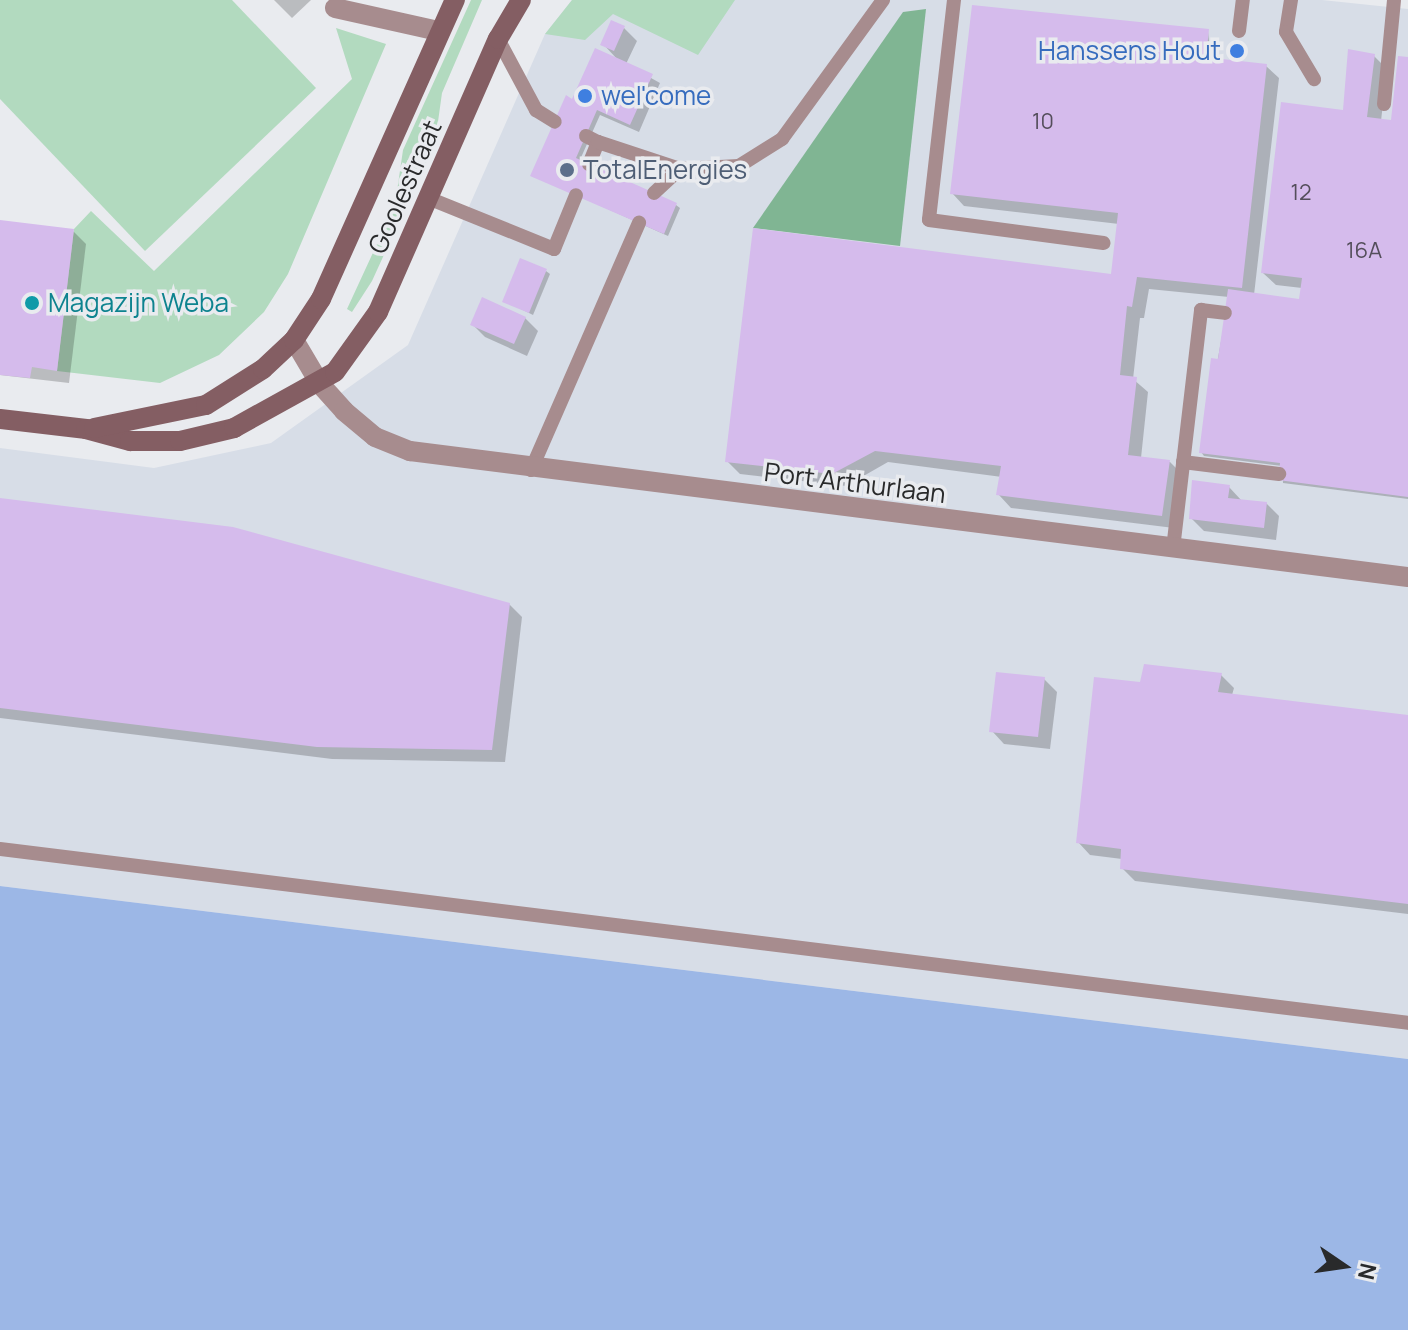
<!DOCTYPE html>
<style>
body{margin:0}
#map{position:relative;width:1408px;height:1330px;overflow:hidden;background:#e9ebef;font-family:Manrope,sans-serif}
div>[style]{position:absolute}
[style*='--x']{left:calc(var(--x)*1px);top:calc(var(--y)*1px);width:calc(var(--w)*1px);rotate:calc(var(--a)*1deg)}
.built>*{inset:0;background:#d7dde7}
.green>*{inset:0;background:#b2dabf}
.forest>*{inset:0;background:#80b593}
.water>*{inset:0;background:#9cb7e6}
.shadow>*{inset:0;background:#0003}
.building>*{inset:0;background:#d5bbec}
.service>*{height:14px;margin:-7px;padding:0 7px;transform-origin:7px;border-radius:7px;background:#a78c8e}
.minor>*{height:20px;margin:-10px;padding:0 10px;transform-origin:10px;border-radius:10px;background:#a78c8e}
.secondary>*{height:20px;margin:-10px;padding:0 10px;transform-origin:10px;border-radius:10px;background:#845e63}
.dots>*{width:22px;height:22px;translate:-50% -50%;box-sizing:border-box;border:4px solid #e9ebef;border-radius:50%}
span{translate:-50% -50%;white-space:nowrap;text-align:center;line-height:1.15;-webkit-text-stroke:7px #e9ebef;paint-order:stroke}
.number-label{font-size:22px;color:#544e5b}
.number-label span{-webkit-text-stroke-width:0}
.shop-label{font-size:26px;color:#366cbe}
.right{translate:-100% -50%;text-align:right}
.left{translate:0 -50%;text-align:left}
.service-label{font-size:26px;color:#4e5e75}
.street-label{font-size:26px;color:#292a2b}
.culture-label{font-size:26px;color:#0d838f}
.north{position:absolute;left:1304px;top:1226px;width:80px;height:80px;-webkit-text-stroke:6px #e9ebef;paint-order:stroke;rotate:103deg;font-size:22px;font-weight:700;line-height:32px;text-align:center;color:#292a2b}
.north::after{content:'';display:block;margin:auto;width:28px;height:36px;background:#292a2b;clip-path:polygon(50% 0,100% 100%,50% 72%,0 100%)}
</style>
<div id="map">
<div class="built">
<i style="clip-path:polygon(572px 0,1322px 0,1408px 9px,1408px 1059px,0 886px,0 448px,154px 468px,271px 443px,408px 345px,545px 34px)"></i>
</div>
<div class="green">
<i style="clip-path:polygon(0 0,232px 0,316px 88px,145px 251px,0 99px)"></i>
<i style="clip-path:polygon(471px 0,482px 0,442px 93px,435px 143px,372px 281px,352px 312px,347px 309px,395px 205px,403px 150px)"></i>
<i style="clip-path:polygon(572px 0,735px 0,698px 55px,613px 14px,585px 40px,545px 34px)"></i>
<i style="clip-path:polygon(336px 28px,386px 44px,288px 274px,264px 312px,219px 355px,160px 383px,57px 371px,74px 229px,91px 211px,154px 271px,352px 79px)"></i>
</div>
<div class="forest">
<i style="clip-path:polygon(926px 9px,900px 246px,753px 228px,903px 12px)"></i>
</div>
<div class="water">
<i style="clip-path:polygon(0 886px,1408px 1059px,1408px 1330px,0 1330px)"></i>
</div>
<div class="shadow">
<i style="clip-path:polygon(274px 0,311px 0,292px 18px)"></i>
<i style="clip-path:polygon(624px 28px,637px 41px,626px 64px,660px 83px,639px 132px,600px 115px,579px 162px,676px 205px,680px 208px,668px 236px,532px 175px,574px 101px,618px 60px,603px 44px)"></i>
<i style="clip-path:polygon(1208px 31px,1210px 50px,1200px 44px,1213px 60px,1266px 66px,1279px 78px,1254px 295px,1301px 301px,1302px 288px,1276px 285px,1263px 273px,1374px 56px,1387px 69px,1381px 121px,1393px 122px,1408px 59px,1408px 499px,1283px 483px,1282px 466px,1204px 456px,1201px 452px,1229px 297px,1149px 289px,1144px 318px,1140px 318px,1133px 379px,1148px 392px,1141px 458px,1170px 462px,1182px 474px,1174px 528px,1011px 508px,999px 495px,1002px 477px,888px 462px,846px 486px,740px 474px,727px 461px,1113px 276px,1119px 224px,964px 206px,952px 193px)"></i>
<i style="clip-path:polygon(0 222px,73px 231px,86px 244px,69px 383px,0 375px)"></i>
<i style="clip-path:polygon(546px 271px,550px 274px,533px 315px,505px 301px)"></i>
<i style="clip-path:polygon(525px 318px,538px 331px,527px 356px,485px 337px,473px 325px)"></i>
<i style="clip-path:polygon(1229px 487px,1242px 501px,1266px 503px,1279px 516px,1276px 540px,1204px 531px,1191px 518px)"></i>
<i style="clip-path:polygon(0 500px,509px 604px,522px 617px,505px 762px,332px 759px,0 718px)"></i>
<i style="clip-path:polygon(1221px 675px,1234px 688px,1232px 695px,1408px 717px,1408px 914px,1135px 881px,1122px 868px,1122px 859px,1090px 855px,1078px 842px,1141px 685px)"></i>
<i style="clip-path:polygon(1044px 679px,1057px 692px,1050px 749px,1004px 744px,992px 731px)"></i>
</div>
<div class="building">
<i style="clip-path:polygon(972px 5px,1209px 29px,1207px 49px,1213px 58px,1267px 64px,1242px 288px,1137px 277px,1132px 307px,1127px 306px,1120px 375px,1137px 377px,1128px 455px,1170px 460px,1162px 516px,996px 495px,1001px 466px,875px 451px,832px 474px,725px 462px,753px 228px,1111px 274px,1118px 213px,950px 194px)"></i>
<i style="clip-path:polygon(611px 20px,625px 26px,614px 51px,600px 45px)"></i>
<i style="clip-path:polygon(595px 48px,653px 74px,630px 125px,597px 110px,576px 158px,677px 203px,664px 234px,530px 176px,566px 95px,572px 99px)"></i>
<i style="clip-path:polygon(1348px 49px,1375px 54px,1367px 117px,1391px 120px,1398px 56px,1408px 57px,1408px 497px,1278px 480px,1280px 463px,1199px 453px,1211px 358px,1218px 359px,1228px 289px,1299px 299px,1302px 278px,1261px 273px,1281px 102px,1343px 110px)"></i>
<i style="clip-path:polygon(0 220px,74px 229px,57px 371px,32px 367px,30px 378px,0 375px)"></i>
<i style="clip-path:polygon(520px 258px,547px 269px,529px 313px,502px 302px)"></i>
<i style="clip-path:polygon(482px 297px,526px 317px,514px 344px,470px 325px)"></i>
<i style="clip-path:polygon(1192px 480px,1230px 485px,1228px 498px,1267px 502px,1264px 528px,1189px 519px)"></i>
<i style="clip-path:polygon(0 498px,233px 527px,510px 603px,492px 750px,317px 747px,0 708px)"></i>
<i style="clip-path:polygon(1144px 664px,1222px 673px,1218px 692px,1408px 715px,1408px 904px,1120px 869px,1121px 849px,1076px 843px,1094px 677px,1140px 682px)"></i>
<i style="clip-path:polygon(996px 672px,1045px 677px,1038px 737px,989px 732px)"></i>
</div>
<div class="service">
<i style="--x:954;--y:0;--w:221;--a:96.5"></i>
<i style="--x:929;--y:220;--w:176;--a:7.5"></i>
<i style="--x:1291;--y:0;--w:32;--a:99"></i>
<i style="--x:1286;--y:32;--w:55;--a:59.2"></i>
<i style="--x:1239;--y:31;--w:31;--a:-83"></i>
<i style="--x:498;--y:39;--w:81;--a:61.8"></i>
<i style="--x:536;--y:110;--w:22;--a:32"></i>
<i style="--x:1384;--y:104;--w:104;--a:-84.5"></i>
<i style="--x:586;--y:136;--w:13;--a:27"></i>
<i style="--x:598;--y:142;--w:24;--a:112"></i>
<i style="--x:598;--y:142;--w:86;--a:18.2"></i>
<i style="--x:654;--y:193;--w:35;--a:-43"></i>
<i style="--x:680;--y:169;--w:59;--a:-2.9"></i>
<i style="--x:739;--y:166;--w:51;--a:-32.1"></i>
<i style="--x:782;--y:139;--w:172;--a:-54"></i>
<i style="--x:428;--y:198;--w:136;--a:22"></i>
<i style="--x:554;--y:249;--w:58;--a:-67.8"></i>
<i style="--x:1183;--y:462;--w:97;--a:7.1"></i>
<i style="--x:531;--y:470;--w:270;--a:-66.4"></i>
<i style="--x:1173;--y:549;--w:241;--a:-83.3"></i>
<i style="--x:1201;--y:310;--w:24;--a:7"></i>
<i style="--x:0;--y:849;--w:1419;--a:7.04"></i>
</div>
<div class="minor">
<i style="--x:335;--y:8;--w:107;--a:12.5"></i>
<i style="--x:294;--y:340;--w:51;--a:59.4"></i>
<i style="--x:320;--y:384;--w:36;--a:48"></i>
<i style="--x:344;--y:411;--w:40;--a:40"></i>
<i style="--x:375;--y:437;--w:38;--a:22"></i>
<i style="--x:410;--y:451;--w:1006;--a:7.2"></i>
</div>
<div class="secondary">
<i style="--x:0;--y:419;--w:87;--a:6.6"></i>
<i style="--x:86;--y:429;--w:46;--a:15.3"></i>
<i style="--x:130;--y:441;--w:50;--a:0"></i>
<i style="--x:180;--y:441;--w:56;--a:-13.5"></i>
<i style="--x:234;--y:428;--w:115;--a:-29"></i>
<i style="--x:335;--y:372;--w:74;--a:-54.4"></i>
<i style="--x:378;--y:312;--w:298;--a:-66.3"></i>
<i style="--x:498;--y:39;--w:45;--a:-59.5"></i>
<i style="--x:94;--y:428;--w:114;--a:-11.6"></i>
<i style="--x:206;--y:405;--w:67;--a:-32.3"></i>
<i style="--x:263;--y:369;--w:42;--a:-43.1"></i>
<i style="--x:294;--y:340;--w:49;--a:-56.6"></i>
<i style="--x:321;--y:299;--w:328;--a:-65.9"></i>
</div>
<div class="dots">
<i style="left:1237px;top:51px;background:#3f7fe0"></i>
<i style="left:585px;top:96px;background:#3f7fe0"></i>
<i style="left:567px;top:170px;background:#5c6f8a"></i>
<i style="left:32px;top:303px;background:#0f9aa8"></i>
</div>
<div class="number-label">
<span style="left:1043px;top:122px">10</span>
<span style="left:1301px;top:193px">12</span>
<span style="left:1364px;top:251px">16A</span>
</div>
<div class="shop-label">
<span class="right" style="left:1221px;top:51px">Hanssens Hout</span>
<span class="left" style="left:601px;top:96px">wel'come</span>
</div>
<div class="service-label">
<span class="left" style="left:583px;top:170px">TotalEnergies</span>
</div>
<div class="street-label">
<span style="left:405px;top:187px;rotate:-66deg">Goolestraat</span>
<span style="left:855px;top:483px;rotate:7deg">Port Arthurlaan</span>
</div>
<div class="culture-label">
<span class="left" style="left:48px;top:303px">Magazijn Weba</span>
</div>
<div class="north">N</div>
</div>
